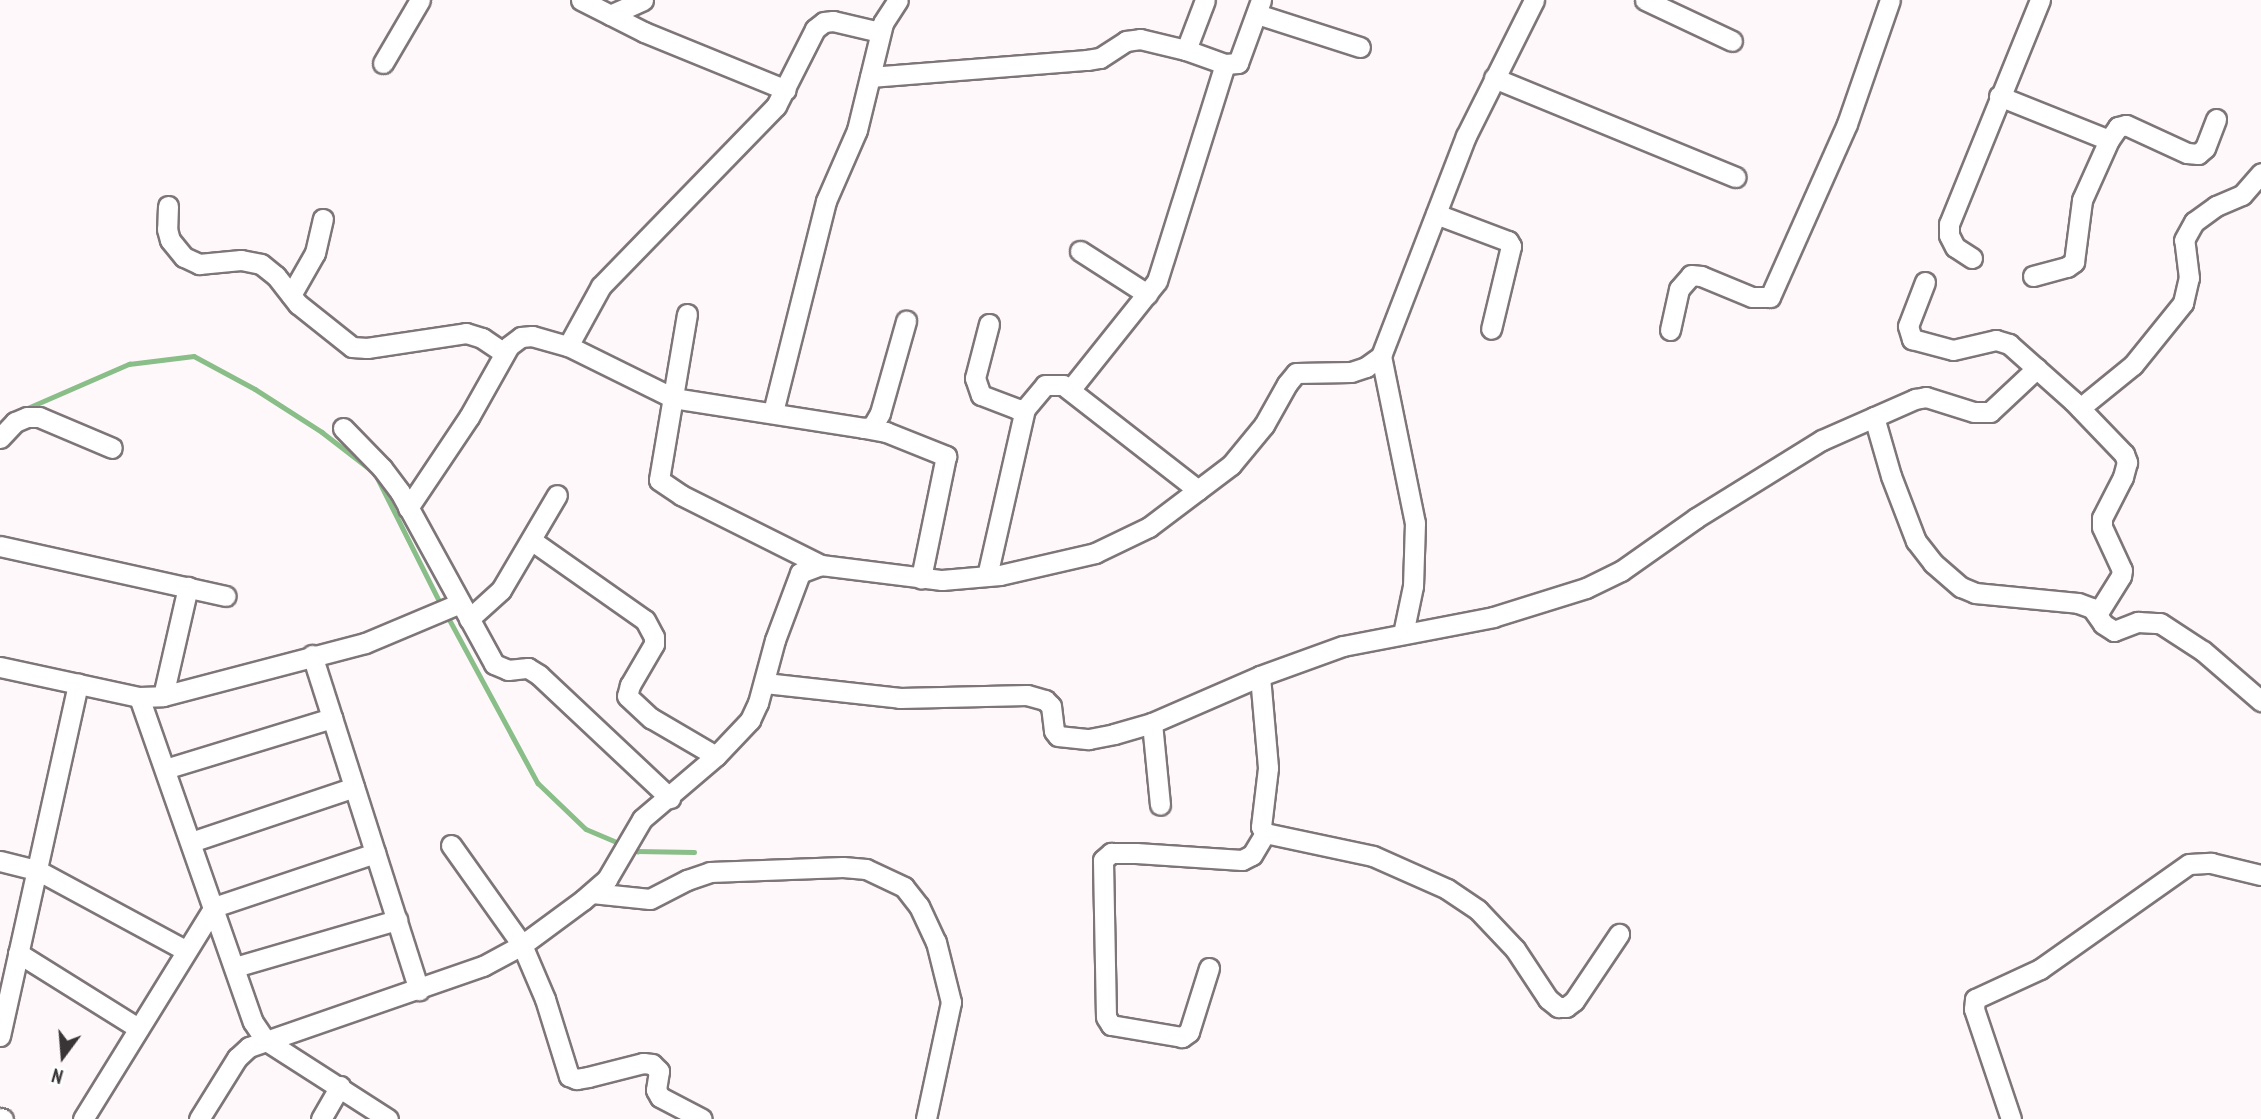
<!DOCTYPE html>
<style>
body{margin:0}
#map{position:relative;width:2261px;height:1119px;overflow:hidden;background:#fef8fa;font-family:"PT Sans Narrow",sans-serif}
div>[style]{position:absolute}
[style*='--x']{left:calc(var(--x)*1px);top:calc(var(--y)*1px);width:calc(var(--w)*1px);rotate:calc(var(--a)*1deg)}
.stream>*{height:4.5px;margin:-2.25px;padding:0 2.25px;transform-origin:2.25px;border-radius:2.25px;background:#89be89}
.roads{filter:drop-shadow(2px 0 #7e7578) drop-shadow(-2px 0 #7e7578) drop-shadow(0 2px #7e7578) drop-shadow(0 -2px #7e7578)}
.minor>*{height:19px;margin:-9.5px;padding:0 9.5px;transform-origin:9.5px;border-radius:9.5px;background:#fff}
span{translate:-50% -50%;white-space:nowrap;text-align:center;line-height:1.15;-webkit-text-stroke:6px #fff;paint-order:stroke}
.north{position:absolute;left:28px;top:1021px;width:70px;height:70px;-webkit-text-stroke:5px #fff;paint-order:stroke;rotate:196deg;font-size:19px;font-weight:700;line-height:28px;text-align:center;color:#393536}
.north::after{content:'';display:block;margin:auto;width:24px;height:32px;background:#393536;clip-path:polygon(50% 0,100% 100%,50% 72%,0 100%)}
</style>
<div id="map">
<div class="stream">
<i style="--x:23;--y:410;--w:116;--a:-23.5"></i>
<i style="--x:129;--y:364;--w:65;--a:-7"></i>
<i style="--x:194;--y:356;--w:69;--a:28.4"></i>
<i style="--x:255;--y:389;--w:80;--a:32.7"></i>
<i style="--x:322;--y:432;--w:67;--a:37.7"></i>
<i style="--x:375;--y:473;--w:147;--a:63.3"></i>
<i style="--x:447;--y:615;--w:191;--a:61.6"></i>
<i style="--x:538;--y:783;--w:66;--a:43.8"></i>
<i style="--x:586;--y:829;--w:38;--a:23"></i>
<i style="--x:629;--y:848;--w:9;--a:21"></i>
<i style="--x:637;--y:851;--w:57;--a:1"></i>
</div>
<div class="roads">
<div class="minor">
<i style="--x:581;--y:0;--w:71;--a:26.9"></i>
<i style="--x:644;--y:32;--w:153;--a:22.2"></i>
<i style="--x:1645;--y:0;--w:96;--a:25.2"></i>
<i style="--x:1257;--y:14;--w:108;--a:17.8"></i>
<i style="--x:610;--y:15;--w:36;--a:-24"></i>
<i style="--x:1186;--y:50;--w:41;--a:19.7"></i>
<i style="--x:1225;--y:64;--w:13;--a:-4"></i>
<i style="--x:1238;--y:63;--w:67;--a:-69.9"></i>
<i style="--x:383;--y:63;--w:73;--a:-59.6"></i>
<i style="--x:870;--y:77;--w:218;--a:-4.5"></i>
<i style="--x:1087;--y:60;--w:13;--a:-9"></i>
<i style="--x:1100;--y:58;--w:31;--a:-33"></i>
<i style="--x:1126;--y:41;--w:14;--a:-8"></i>
<i style="--x:1140;--y:39;--w:47;--a:13.4"></i>
<i style="--x:1186;--y:50;--w:53;--a:-69.2"></i>
<i style="--x:1494;--y:78;--w:261;--a:22.3"></i>
<i style="--x:1999;--y:96;--w:118;--a:21.8"></i>
<i style="--x:2109;--y:140;--w:16;--a:-55"></i>
<i style="--x:2118;--y:127;--w:8;--a:-14"></i>
<i style="--x:2126;--y:125;--w:67;--a:24.7"></i>
<i style="--x:2187;--y:153;--w:11;--a:5"></i>
<i style="--x:2198;--y:154;--w:9;--a:-41"></i>
<i style="--x:2205;--y:148;--w:31;--a:-69"></i>
<i style="--x:168;--y:206;--w:23;--a:92"></i>
<i style="--x:167;--y:229;--w:11;--a:75"></i>
<i style="--x:170;--y:240;--w:22;--a:51"></i>
<i style="--x:184;--y:257;--w:17;--a:25"></i>
<i style="--x:199;--y:264;--w:42;--a:-5.4"></i>
<i style="--x:241;--y:260;--w:20;--a:11"></i>
<i style="--x:261;--y:264;--w:19;--a:39"></i>
<i style="--x:276;--y:276;--w:36;--a:52"></i>
<i style="--x:298;--y:304;--w:69;--a:38.5"></i>
<i style="--x:352;--y:347;--w:15;--a:4"></i>
<i style="--x:367;--y:348;--w:100;--a:-8.6"></i>
<i style="--x:466;--y:333;--w:17;--a:17"></i>
<i style="--x:482;--y:338;--w:27;--a:34"></i>
<i style="--x:1436;--y:214;--w:77;--a:20.6"></i>
<i style="--x:1508;--y:241;--w:6;--a:59"></i>
<i style="--x:1511;--y:246;--w:85;--a:103.5"></i>
<i style="--x:1080;--y:251;--w:80;--a:32.7"></i>
<i style="--x:1972;--y:258;--w:20;--a:-147"></i>
<i style="--x:1955;--y:247;--w:13;--a:-117"></i>
<i style="--x:1949;--y:235;--w:11;--a:-90"></i>
<i style="--x:1949;--y:224;--w:242;--a:-67.9"></i>
<i style="--x:2033;--y:276;--w:35;--a:-15"></i>
<i style="--x:2067;--y:267;--w:9;--a:-36"></i>
<i style="--x:2074;--y:262;--w:63;--a:-82.6"></i>
<i style="--x:2082;--y:200;--w:66;--a:-65.8"></i>
<i style="--x:1925;--y:282;--w:47;--a:111.1"></i>
<i style="--x:1908;--y:326;--w:14;--a:73"></i>
<i style="--x:1912;--y:339;--w:42;--a:15"></i>
<i style="--x:1953;--y:350;--w:44;--a:-13.1"></i>
<i style="--x:1996;--y:340;--w:14;--a:17"></i>
<i style="--x:2009;--y:344;--w:86;--a:41.7"></i>
<i style="--x:2073;--y:401;--w:74;--a:46.1"></i>
<i style="--x:2124;--y:454;--w:9;--a:69"></i>
<i style="--x:2127;--y:462;--w:16;--a:105"></i>
<i style="--x:2123;--y:477;--w:46;--a:117.1"></i>
<i style="--x:2102;--y:518;--w:9;--a:90"></i>
<i style="--x:2102;--y:527;--w:47;--a:65.1"></i>
<i style="--x:2122;--y:570;--w:6;--a:99"></i>
<i style="--x:2121;--y:576;--w:44;--a:121.9"></i>
<i style="--x:291;--y:295;--w:48;--a:-60.3"></i>
<i style="--x:315;--y:253;--w:35;--a:-77"></i>
<i style="--x:687;--y:314;--w:168;--a:99.6"></i>
<i style="--x:659;--y:480;--w:27;--a:34"></i>
<i style="--x:681;--y:495;--w:157;--a:26.6"></i>
<i style="--x:989;--y:324;--w:56;--a:104.5"></i>
<i style="--x:975;--y:378;--w:18;--a:71"></i>
<i style="--x:981;--y:395;--w:39;--a:21"></i>
<i style="--x:1017;--y:409;--w:8;--a:0"></i>
<i style="--x:1025;--y:409;--w:31;--a:-50"></i>
<i style="--x:1045;--y:385;--w:18;--a:0"></i>
<i style="--x:1063;--y:385;--w:171;--a:37.9"></i>
<i style="--x:1670;--y:330;--w:42;--a:-77.6"></i>
<i style="--x:1679;--y:289;--w:18;--a:-49"></i>
<i style="--x:1691;--y:275;--w:10;--a:6"></i>
<i style="--x:1701;--y:276;--w:55;--a:22.4"></i>
<i style="--x:1752;--y:297;--w:18;--a:0"></i>
<i style="--x:1770;--y:297;--w:189;--a:-66"></i>
<i style="--x:1847;--y:124;--w:131;--a:-70.9"></i>
<i style="--x:568;--y:346;--w:68;--a:-61.2"></i>
<i style="--x:601;--y:286;--w:251;--a:-45.8"></i>
<i style="--x:776;--y:106;--w:86;--a:-63.1"></i>
<i style="--x:815;--y:29;--w:11;--a:-38"></i>
<i style="--x:824;--y:22;--w:9;--a:-6"></i>
<i style="--x:833;--y:21;--w:48;--a:13.2"></i>
<i style="--x:1381;--y:356;--w:170;--a:78.5"></i>
<i style="--x:1415;--y:523;--w:63;--a:91.8"></i>
<i style="--x:1413;--y:586;--w:49;--a:101.8"></i>
<i style="--x:1070;--y:390;--w:139;--a:-51.4"></i>
<i style="--x:1157;--y:281;--w:227;--a:-72.6"></i>
<i style="--x:2080;--y:408;--w:68;--a:-39.1"></i>
<i style="--x:2133;--y:365;--w:80;--a:-51.1"></i>
<i style="--x:2183;--y:303;--w:26;--a:-77"></i>
<i style="--x:2189;--y:278;--w:38;--a:-97"></i>
<i style="--x:2184;--y:240;--w:21;--a:-61"></i>
<i style="--x:2194;--y:222;--w:27;--a:-36"></i>
<i style="--x:2216;--y:206;--w:28;--a:-23"></i>
<i style="--x:2242;--y:195;--w:29;--a:-49"></i>
<i style="--x:773;--y:412;--w:218;--a:-75.9"></i>
<i style="--x:826;--y:201;--w:77;--a:-66.4"></i>
<i style="--x:857;--y:130;--w:110;--a:-76.3"></i>
<i style="--x:883;--y:23;--w:27;--a:-57"></i>
<i style="--x:1874;--y:417;--w:61;--a:73.9"></i>
<i style="--x:1891;--y:476;--w:70;--a:69"></i>
<i style="--x:1916;--y:541;--w:28;--a:52"></i>
<i style="--x:1933;--y:563;--w:37;--a:41"></i>
<i style="--x:1961;--y:587;--w:15;--a:23"></i>
<i style="--x:1975;--y:593;--w:103;--a:5.5"></i>
<i style="--x:2078;--y:603;--w:15;--a:20"></i>
<i style="--x:2092;--y:608;--w:19;--a:55"></i>
<i style="--x:2103;--y:624;--w:13;--a:32"></i>
<i style="--x:2114;--y:631;--w:26;--a:-21"></i>
<i style="--x:2138;--y:622;--w:22;--a:3"></i>
<i style="--x:2160;--y:623;--w:51;--a:33.1"></i>
<i style="--x:2203;--y:651;--w:77;--a:40.8"></i>
<i style="--x:343;--y:428;--w:56;--a:45.7"></i>
<i style="--x:382;--y:468;--w:30;--a:53"></i>
<i style="--x:400;--y:492;--w:196;--a:61.3"></i>
<i style="--x:494;--y:664;--w:15;--a:23"></i>
<i style="--x:508;--y:670;--w:20;--a:-6"></i>
<i style="--x:528;--y:668;--w:13;--a:32"></i>
<i style="--x:539;--y:675;--w:180;--a:43.2"></i>
<i style="--x:864;--y:428;--w:22;--a:10"></i>
<i style="--x:886;--y:432;--w:65;--a:21.8"></i>
<i style="--x:946;--y:456;--w:125;--a:101.6"></i>
<i style="--x:0;--y:438;--w:22;--a:-47"></i>
<i style="--x:15;--y:422;--w:13;--a:-23"></i>
<i style="--x:27;--y:417;--w:12;--a:0"></i>
<i style="--x:39;--y:417;--w:79;--a:23"></i>
<i style="--x:408;--y:508;--w:110;--a:-56.2"></i>
<i style="--x:469;--y:417;--w:81;--a:-60.6"></i>
<i style="--x:509;--y:346;--w:15;--a:-37"></i>
<i style="--x:521;--y:337;--w:11;--a:-5"></i>
<i style="--x:532;--y:336;--w:37;--a:16"></i>
<i style="--x:568;--y:346;--w:117;--a:26.3"></i>
<i style="--x:673;--y:398;--w:193;--a:8.9"></i>
<i style="--x:864;--y:428;--w:8;--a:-7"></i>
<i style="--x:872;--y:427;--w:16;--a:-60"></i>
<i style="--x:880;--y:413;--w:96;--a:-74.2"></i>
<i style="--x:531;--y:540;--w:139;--a:35.1"></i>
<i style="--x:645;--y:620;--w:19;--a:62"></i>
<i style="--x:654;--y:637;--w:7;--a:90"></i>
<i style="--x:654;--y:644;--w:48;--a:120.3"></i>
<i style="--x:630;--y:685;--w:11;--a:105"></i>
<i style="--x:627;--y:696;--w:33;--a:43"></i>
<i style="--x:651;--y:718;--w:75;--a:30.3"></i>
<i style="--x:0;--y:546;--w:231;--a:12.5"></i>
<i style="--x:987;--y:576;--w:171;--a:-77.2"></i>
<i style="--x:469;--y:619;--w:43;--a:-42.2"></i>
<i style="--x:501;--y:590;--w:110;--a:-59.5"></i>
<i style="--x:312;--y:655;--w:352;--a:72.3"></i>
<i style="--x:0;--y:667;--w:142;--a:12.2"></i>
<i style="--x:139;--y:697;--w:24;--a:-2"></i>
<i style="--x:163;--y:696;--w:209;--a:-14.7"></i>
<i style="--x:365;--y:643;--w:103;--a:-22.8"></i>
<i style="--x:1260;--y:676;--w:92;--a:85"></i>
<i style="--x:1268;--y:768;--w:59;--a:96.8"></i>
<i style="--x:1261;--y:827;--w:7;--a:56"></i>
<i style="--x:1265;--y:833;--w:110;--a:12"></i>
<i style="--x:1373;--y:856;--w:81;--a:24"></i>
<i style="--x:1447;--y:889;--w:37;--a:34"></i>
<i style="--x:1478;--y:910;--w:54;--a:46.5"></i>
<i style="--x:1515;--y:949;--w:60;--a:56.6"></i>
<i style="--x:1548;--y:999;--w:13;--a:39"></i>
<i style="--x:1558;--y:1007;--w:8;--a:0"></i>
<i style="--x:1566;--y:1007;--w:10;--a:-37"></i>
<i style="--x:1574;--y:1001;--w:81;--a:-56.1"></i>
<i style="--x:765;--y:683;--w:136;--a:6.3"></i>
<i style="--x:900;--y:698;--w:127;--a:-1.4"></i>
<i style="--x:1027;--y:695;--w:19;--a:16"></i>
<i style="--x:1045;--y:700;--w:8;--a:45"></i>
<i style="--x:1051;--y:706;--w:25;--a:83"></i>
<i style="--x:1054;--y:731;--w:6;--a:51"></i>
<i style="--x:1058;--y:736;--w:31;--a:6"></i>
<i style="--x:1089;--y:739;--w:25;--a:-11"></i>
<i style="--x:1114;--y:734;--w:40;--a:-16"></i>
<i style="--x:1152;--y:723;--w:118;--a:-23.5"></i>
<i style="--x:1260;--y:676;--w:88;--a:-19.9"></i>
<i style="--x:1343;--y:646;--w:153;--a:-10.9"></i>
<i style="--x:1493;--y:617;--w:97;--a:-17.3"></i>
<i style="--x:1586;--y:588;--w:39;--a:-26"></i>
<i style="--x:1621;--y:571;--w:92;--a:-35.2"></i>
<i style="--x:1696;--y:518;--w:148;--a:-31.8"></i>
<i style="--x:1822;--y:440;--w:102;--a:-23.8"></i>
<i style="--x:1915;--y:399;--w:11;--a:-10"></i>
<i style="--x:1926;--y:397;--w:50;--a:17.4"></i>
<i style="--x:1974;--y:412;--w:16;--a:0"></i>
<i style="--x:1990;--y:412;--w:64;--a:-43.1"></i>
<i style="--x:163;--y:696;--w:112;--a:-77.1"></i>
<i style="--x:139;--y:697;--w:344;--a:70.7"></i>
<i style="--x:253;--y:1022;--w:22;--a:56"></i>
<i style="--x:265;--y:1040;--w:146;--a:32.7"></i>
<i style="--x:1152;--y:723;--w:82;--a:84.4"></i>
<i style="--x:165;--y:769;--w:175;--a:-17"></i>
<i style="--x:191;--y:842;--w:172;--a:-18.6"></i>
<i style="--x:451;--y:845;--w:123;--a:54.6"></i>
<i style="--x:522;--y:945;--w:59;--a:66.9"></i>
<i style="--x:545;--y:999;--w:81;--a:72.7"></i>
<i style="--x:569;--y:1076;--w:8;--a:23"></i>
<i style="--x:576;--y:1079;--w:12;--a:-9"></i>
<i style="--x:588;--y:1077;--w:57;--a:-14.3"></i>
<i style="--x:643;--y:1063;--w:9;--a:6"></i>
<i style="--x:652;--y:1064;--w:10;--a:45"></i>
<i style="--x:659;--y:1071;--w:19;--a:99"></i>
<i style="--x:656;--y:1090;--w:8;--a:60"></i>
<i style="--x:660;--y:1097;--w:47;--a:27.6"></i>
<i style="--x:0;--y:861;--w:38;--a:14"></i>
<i style="--x:37;--y:870;--w:168;--a:28.4"></i>
<i style="--x:592;--y:893;--w:58;--a:5.9"></i>
<i style="--x:650;--y:899;--w:42;--a:-27.2"></i>
<i style="--x:687;--y:880;--w:24;--a:-19"></i>
<i style="--x:710;--y:872;--w:133;--a:-2.2"></i>
<i style="--x:843;--y:867;--w:23;--a:5"></i>
<i style="--x:866;--y:869;--w:42;--a:25.3"></i>
<i style="--x:904;--y:887;--w:24;--a:52"></i>
<i style="--x:919;--y:906;--w:40;--a:65"></i>
<i style="--x:936;--y:942;--w:62;--a:76"></i>
<i style="--x:951;--y:1002;--w:120;--a:102.1"></i>
<i style="--x:18;--y:953;--w:142;--a:32"></i>
<i style="--x:235;--y:967;--w:169;--a:-16.2"></i>
<i style="--x:1209;--y:968;--w:67;--a:107.4"></i>
<i style="--x:1189;--y:1032;--w:9;--a:144"></i>
<i style="--x:1182;--y:1037;--w:72;--a:-170.4"></i>
<i style="--x:1111;--y:1025;--w:9;--a:-122"></i>
<i style="--x:1106;--y:1017;--w:157;--a:-91.1"></i>
<i style="--x:1103;--y:860;--w:11;--a:-41"></i>
<i style="--x:1111;--y:853;--w:25;--a:0"></i>
<i style="--x:1136;--y:853;--w:106;--a:3.8"></i>
<i style="--x:1242;--y:860;--w:11;--a:-27"></i>
<i style="--x:1252;--y:855;--w:26;--a:-59"></i>
<i style="--x:0;--y:1036;--w:361;--a:-77.5"></i>
<i style="--x:0;--y:1118;--w:3;--a:18"></i>
<i style="--x:83;--y:1119;--w:249;--a:-58.3"></i>
<i style="--x:214;--y:907;--w:170;--a:-18.5"></i>
<i style="--x:199;--y:1119;--w:72;--a:-58.1"></i>
<i style="--x:237;--y:1058;--w:16;--a:-43"></i>
<i style="--x:249;--y:1047;--w:248;--a:-19.1"></i>
<i style="--x:483;--y:966;--w:44;--a:-28.3"></i>
<i style="--x:522;--y:945;--w:76;--a:-36.4"></i>
<i style="--x:583;--y:900;--w:32;--a:-41"></i>
<i style="--x:607;--y:879;--w:69;--a:-59.7"></i>
<i style="--x:642;--y:819;--w:97;--a:-40.4"></i>
<i style="--x:716;--y:756;--w:50;--a:-46.6"></i>
<i style="--x:750;--y:720;--w:19;--a:-65"></i>
<i style="--x:758;--y:703;--w:65;--a:-74.9"></i>
<i style="--x:775;--y:640;--w:72;--a:-69.5"></i>
<i style="--x:800;--y:573;--w:22;--a:-21"></i>
<i style="--x:821;--y:565;--w:122;--a:7.1"></i>
<i style="--x:942;--y:580;--w:58;--a:-4.9"></i>
<i style="--x:1000;--y:575;--w:98;--a:-13"></i>
<i style="--x:1095;--y:553;--w:60;--a:-25.7"></i>
<i style="--x:1149;--y:527;--w:103;--a:-37.1"></i>
<i style="--x:1231;--y:465;--w:52;--a:-50.5"></i>
<i style="--x:1264;--y:425;--w:47;--a:-60.7"></i>
<i style="--x:1287;--y:384;--w:14;--a:-51"></i>
<i style="--x:1296;--y:373;--w:55;--a:-1"></i>
<i style="--x:1351;--y:372;--w:16;--a:-18"></i>
<i style="--x:1366;--y:367;--w:19;--a:-36"></i>
<i style="--x:1381;--y:356;--w:236;--a:-68.9"></i>
<i style="--x:1466;--y:136;--w:152;--a:-63.4"></i>
<i style="--x:321;--y:1119;--w:38;--a:-60"></i>
<i style="--x:2011;--y:1119;--w:116;--a:-108.6"></i>
<i style="--x:1974;--y:1009;--w:10;--a:-84"></i>
<i style="--x:1975;--y:999;--w:72;--a:-24.8"></i>
<i style="--x:2040;--y:969;--w:182;--a:-35.2"></i>
<i style="--x:2189;--y:864;--w:22;--a:-3"></i>
<i style="--x:2211;--y:863;--w:51;--a:13.5"></i>
</div>
</div>
<div class="north">N</div>
</div>
